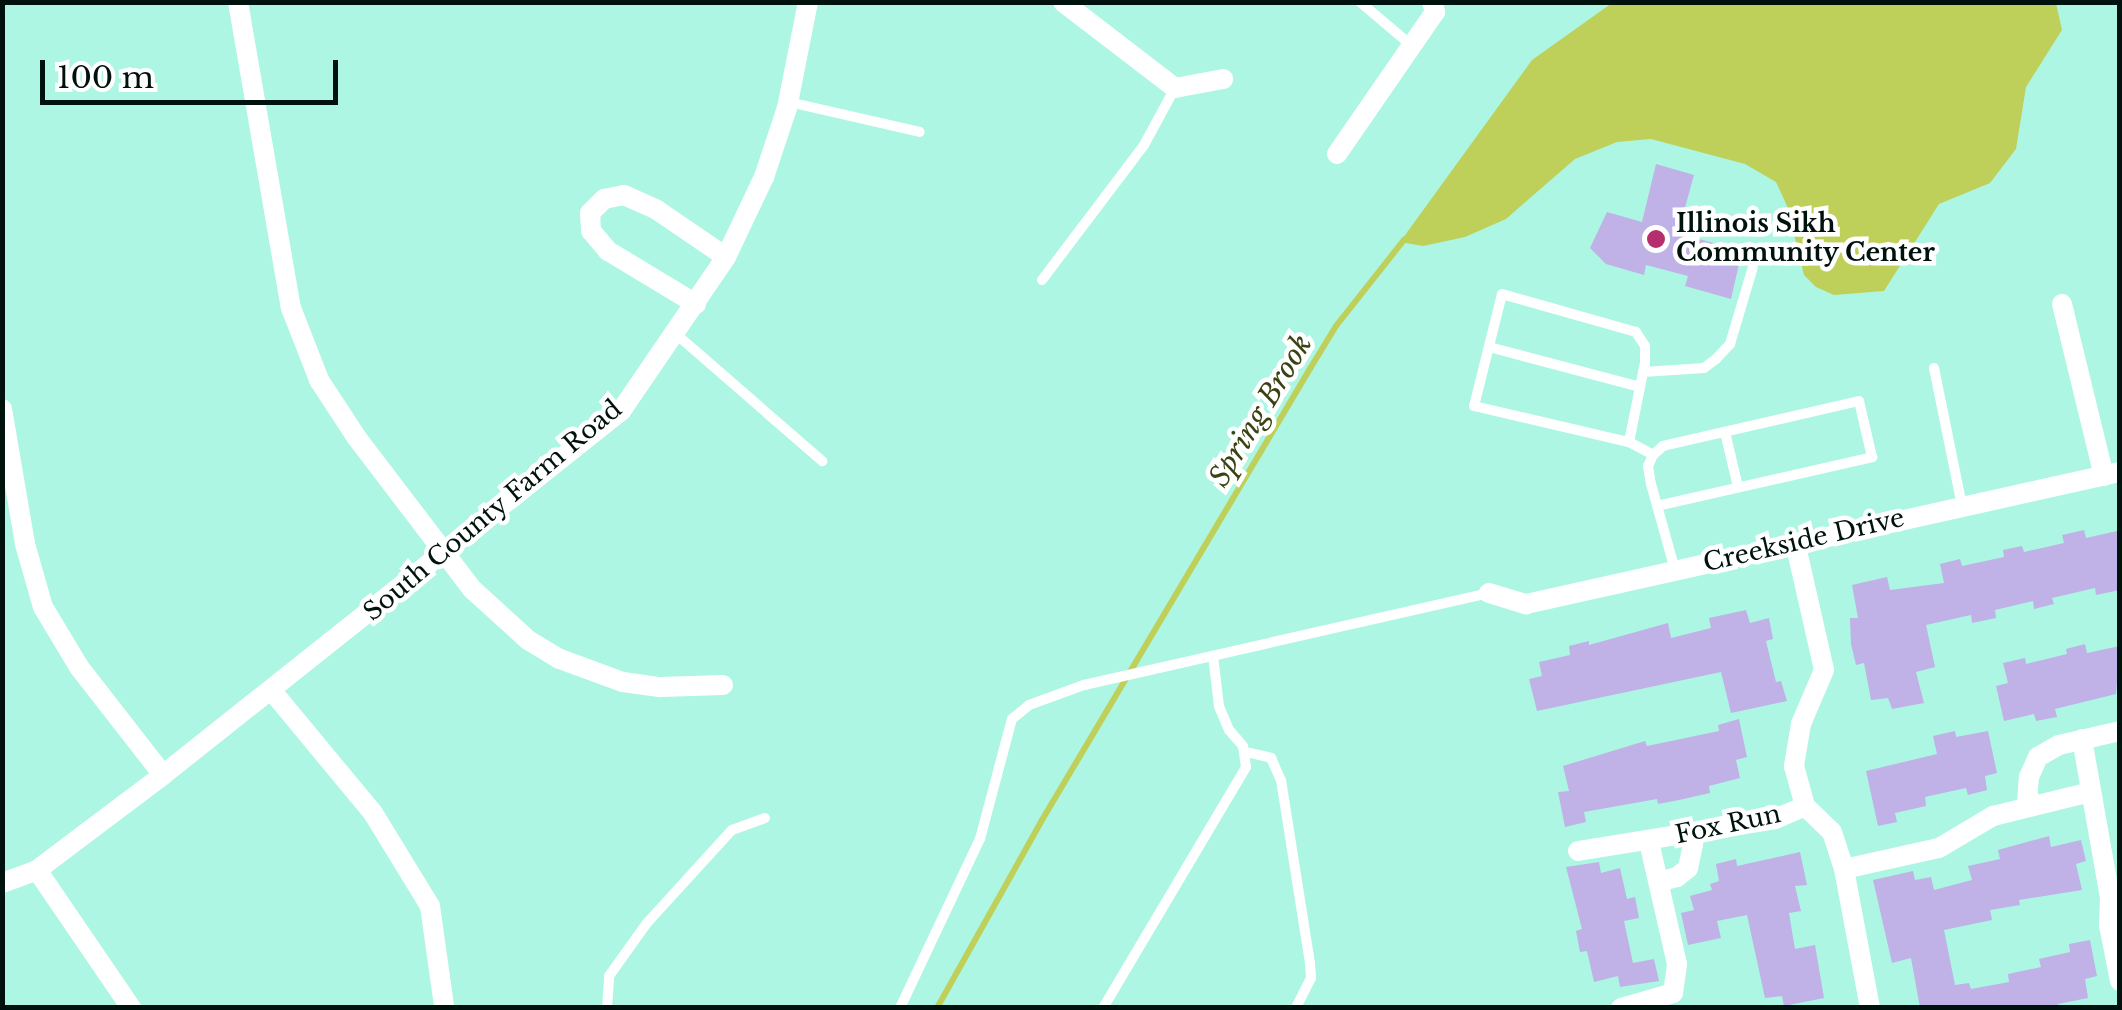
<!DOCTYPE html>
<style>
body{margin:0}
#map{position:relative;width:2122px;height:1010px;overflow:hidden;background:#adf6e4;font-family:"Libre Baskerville",serif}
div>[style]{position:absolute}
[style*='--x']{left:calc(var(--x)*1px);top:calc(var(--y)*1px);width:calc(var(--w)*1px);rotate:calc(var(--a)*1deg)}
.water>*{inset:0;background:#bfd05a}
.stream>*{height:6px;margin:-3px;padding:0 3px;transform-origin:3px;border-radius:3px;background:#bfd05a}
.building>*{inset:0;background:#c0b1e7}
.lane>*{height:10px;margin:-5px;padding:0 5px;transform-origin:5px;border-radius:5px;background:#fff}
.street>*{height:20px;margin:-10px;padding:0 10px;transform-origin:10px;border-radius:10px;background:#fff}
.dots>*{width:28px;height:28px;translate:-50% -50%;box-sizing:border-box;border:5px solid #fff;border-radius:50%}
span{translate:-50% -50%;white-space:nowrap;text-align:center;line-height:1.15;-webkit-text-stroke:9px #fff;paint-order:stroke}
.poi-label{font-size:25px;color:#00120d;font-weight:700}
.left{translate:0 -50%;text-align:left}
.street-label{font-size:25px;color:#00120d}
.water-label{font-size:28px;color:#3b4211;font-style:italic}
.frame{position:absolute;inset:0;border:5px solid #00120d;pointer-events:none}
.scale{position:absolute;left:40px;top:60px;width:298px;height:45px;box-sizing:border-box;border:5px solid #00120d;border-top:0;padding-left:12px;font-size:30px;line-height:35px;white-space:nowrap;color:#00120d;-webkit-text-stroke:8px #fff;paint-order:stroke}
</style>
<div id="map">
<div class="water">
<i style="clip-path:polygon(1612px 3px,2056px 3px,2062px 30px,2026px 87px,2016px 149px,1990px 183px,1939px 204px,1884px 291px,1834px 295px,1816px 287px,1804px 275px,1787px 206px,1776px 182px,1745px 164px,1651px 139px,1617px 142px,1575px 159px,1506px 219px,1465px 237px,1423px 246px,1400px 242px,1532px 60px)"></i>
</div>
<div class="stream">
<i style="--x:937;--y:1008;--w:215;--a:-60.8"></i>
<i style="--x:1042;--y:820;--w:527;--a:-59.3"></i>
<i style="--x:1311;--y:367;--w:48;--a:-58.6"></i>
<i style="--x:1336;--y:326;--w:110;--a:-51.7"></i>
</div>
<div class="building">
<i style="clip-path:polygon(1656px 164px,1694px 175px,1678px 233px,1742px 251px,1731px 299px,1685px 286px,1688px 276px,1646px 265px,1644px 275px,1606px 264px,1590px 248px,1607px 212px,1642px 222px)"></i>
<i style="clip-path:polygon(2084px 530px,2086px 538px,2117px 531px,2120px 590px,2096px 595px,2095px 588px,2052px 598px,2054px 604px,2034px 609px,2033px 601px,1995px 610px,1996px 618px,1972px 623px,1971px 615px,1926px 625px,1935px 667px,1916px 672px,1924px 703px,1892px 709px,1888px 698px,1871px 700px,1864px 663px,1856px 665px,1851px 644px,1850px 618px,1858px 618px,1852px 585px,1887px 577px,1890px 590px,1944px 583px,1940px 564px,1960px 559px,1962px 566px,2004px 557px,2003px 550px,2022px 546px,2024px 552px,2064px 543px,2062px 535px)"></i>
<i style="clip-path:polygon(1746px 610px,1750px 623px,1769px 618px,1773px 639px,1766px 641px,1776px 682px,1781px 681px,1787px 701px,1731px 713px,1721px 672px,1537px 711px,1529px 679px,1542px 676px,1539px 662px,1570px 655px,1569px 646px,1589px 641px,1589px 645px,1668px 623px,1671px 638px,1711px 628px,1709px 618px)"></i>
<i style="clip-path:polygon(2085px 644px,2087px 653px,2120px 646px,2116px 694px,2055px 709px,2057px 717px,2036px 721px,2034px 714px,2004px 721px,1996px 686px,2008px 683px,2003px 663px,2025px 658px,2026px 664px,2067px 654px,2066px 649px)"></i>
<i style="clip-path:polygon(1739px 719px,1747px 757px,1736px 760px,1740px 778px,1709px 786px,1710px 793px,1679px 800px,1658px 804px,1657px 799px,1584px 812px,1586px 822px,1565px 827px,1558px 792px,1569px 791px,1563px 766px,1645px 741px,1647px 746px,1719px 731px,1718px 725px)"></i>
<i style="clip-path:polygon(1955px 731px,1956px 737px,1988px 731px,1997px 773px,1985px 776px,1987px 790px,1968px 795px,1966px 788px,1925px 797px,1926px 806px,1895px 813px,1897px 822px,1878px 826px,1866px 771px,1937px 754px,1933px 736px)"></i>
<i style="clip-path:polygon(2049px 836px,2051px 847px,2081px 840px,2086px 861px,2076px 864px,2082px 890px,2019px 900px,2020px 905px,1990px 910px,1992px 920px,1944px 930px,1955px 985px,1969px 983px,1971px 989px,2009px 982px,2008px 974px,2041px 967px,2039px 959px,2070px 952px,2069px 944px,2090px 940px,2097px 976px,2085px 979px,2088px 998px,2058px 1004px,2058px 1008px,1920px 1008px,1911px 958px,1892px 963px,1873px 880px,1913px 871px,1915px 880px,1931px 877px,1934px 890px,1972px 880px,1968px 866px,2000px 859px,1998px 850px)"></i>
<i style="clip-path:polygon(1800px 852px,1807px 885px,1795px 886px,1801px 911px,1789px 913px,1795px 949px,1815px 945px,1824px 998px,1784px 1006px,1782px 996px,1765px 998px,1747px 915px,1717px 921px,1721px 938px,1688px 945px,1681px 913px,1694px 910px,1690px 896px,1712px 890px,1710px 884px,1719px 881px,1716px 864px,1736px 859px,1737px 866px)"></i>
<i style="clip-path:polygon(1599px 862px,1601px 873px,1620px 868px,1627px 899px,1635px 897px,1639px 918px,1624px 921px,1633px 963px,1654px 959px,1659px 981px,1620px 987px,1618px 976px,1594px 982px,1587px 951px,1580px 952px,1576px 931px,1582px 929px,1566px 867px)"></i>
</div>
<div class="lane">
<i style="--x:1360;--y:2;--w:68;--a:40.2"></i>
<i style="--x:789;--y:102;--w:134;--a:12.9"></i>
<i style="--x:1042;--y:280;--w:169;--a:-52.9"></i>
<i style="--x:1144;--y:145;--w:65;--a:-61.5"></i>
<i style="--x:676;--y:334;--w:194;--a:41"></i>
<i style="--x:1489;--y:347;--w:156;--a:14.8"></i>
<i style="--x:1934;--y:368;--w:141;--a:78.5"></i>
<i style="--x:1643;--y:372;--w:61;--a:-3.8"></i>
<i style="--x:1704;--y:368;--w:15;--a:-37"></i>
<i style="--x:1716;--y:359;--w:21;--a:-47"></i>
<i style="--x:1730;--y:344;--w:80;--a:-73.4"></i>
<i style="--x:1725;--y:432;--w:57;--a:76.7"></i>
<i style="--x:1629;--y:442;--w:81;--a:-78.6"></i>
<i style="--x:1645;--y:363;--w:17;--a:-90"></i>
<i style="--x:1645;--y:346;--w:17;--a:-123"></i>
<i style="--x:1636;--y:332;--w:139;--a:-164.2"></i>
<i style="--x:1502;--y:294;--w:115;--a:104"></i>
<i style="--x:1474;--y:406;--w:159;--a:13.1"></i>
<i style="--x:1629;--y:442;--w:27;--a:28"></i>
<i style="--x:1657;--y:506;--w:221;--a:-12.8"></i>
<i style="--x:1872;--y:457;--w:57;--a:-103.1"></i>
<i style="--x:1859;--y:401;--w:201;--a:167.1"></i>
<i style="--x:1663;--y:446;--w:13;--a:138"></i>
<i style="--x:1653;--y:455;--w:12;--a:114"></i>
<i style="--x:1648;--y:466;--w:18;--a:81"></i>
<i style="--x:1651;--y:484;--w:89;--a:74.4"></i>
<i style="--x:1246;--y:752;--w:26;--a:13"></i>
<i style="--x:1271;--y:758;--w:24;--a:66"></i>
<i style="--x:1281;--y:780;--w:185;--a:81"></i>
<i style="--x:1310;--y:963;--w:15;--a:86"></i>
<i style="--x:1311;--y:978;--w:34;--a:117"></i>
<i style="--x:607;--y:1008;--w:32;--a:-86"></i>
<i style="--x:609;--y:976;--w:65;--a:-54.4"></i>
<i style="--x:647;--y:923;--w:126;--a:-47.6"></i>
<i style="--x:732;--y:830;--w:35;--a:-20"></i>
<i style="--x:900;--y:1008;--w:187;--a:-64.7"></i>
<i style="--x:980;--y:839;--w:124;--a:-75.1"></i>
<i style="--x:1012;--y:719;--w:22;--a:-39"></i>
<i style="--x:1029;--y:705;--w:59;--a:-20"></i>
<i style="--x:1084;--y:685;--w:415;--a:-12.8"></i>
<i style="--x:1103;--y:1008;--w:280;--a:-59.3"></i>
<i style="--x:1246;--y:767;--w:21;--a:-98"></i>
<i style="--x:1243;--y:746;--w:21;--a:-131"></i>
<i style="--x:1229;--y:730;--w:26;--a:-113"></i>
<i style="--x:1219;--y:706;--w:50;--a:-96.8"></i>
</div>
<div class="street">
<i style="--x:238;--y:2;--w:311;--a:80.2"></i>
<i style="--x:291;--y:308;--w:77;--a:68.7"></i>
<i style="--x:319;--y:380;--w:69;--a:56.8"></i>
<i style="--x:357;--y:438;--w:190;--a:52.7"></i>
<i style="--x:472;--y:589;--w:76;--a:42.3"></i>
<i style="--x:528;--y:640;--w:37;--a:31"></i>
<i style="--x:560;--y:659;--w:67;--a:20.1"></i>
<i style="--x:623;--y:682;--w:37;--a:8"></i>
<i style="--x:660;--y:687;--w:63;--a:-1.8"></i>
<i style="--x:1063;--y:2;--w:141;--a:37.5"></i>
<i style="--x:1175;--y:88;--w:49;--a:-10.6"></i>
<i style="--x:1337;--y:154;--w:173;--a:-55.4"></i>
<i style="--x:1435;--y:12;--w:10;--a:-107"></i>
<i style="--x:696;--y:304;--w:103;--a:-148.9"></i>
<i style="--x:608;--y:251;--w:26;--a:-130"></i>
<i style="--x:591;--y:231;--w:18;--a:-93"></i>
<i style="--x:590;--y:213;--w:20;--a:-45"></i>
<i style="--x:604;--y:199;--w:20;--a:-11"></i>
<i style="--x:624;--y:195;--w:36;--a:24"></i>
<i style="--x:657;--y:210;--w:83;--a:34.3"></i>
<i style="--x:2062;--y:304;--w:177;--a:76.3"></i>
<i style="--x:2;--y:409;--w:137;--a:80.3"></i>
<i style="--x:25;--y:544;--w:66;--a:74.1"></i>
<i style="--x:43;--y:607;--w:70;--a:59"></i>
<i style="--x:79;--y:667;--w:137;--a:52.1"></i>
<i style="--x:1795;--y:542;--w:131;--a:77.2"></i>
<i style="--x:1824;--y:670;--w:59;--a:113.1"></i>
<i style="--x:1801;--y:724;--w:43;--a:99.5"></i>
<i style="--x:1794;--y:766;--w:41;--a:74.6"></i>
<i style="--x:1805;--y:806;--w:37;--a:44"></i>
<i style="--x:1832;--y:832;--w:39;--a:72"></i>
<i style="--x:1844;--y:869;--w:141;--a:79.4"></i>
<i style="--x:1489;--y:593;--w:39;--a:17"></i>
<i style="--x:1526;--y:604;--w:608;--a:-12.53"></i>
<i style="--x:272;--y:691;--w:158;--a:50.4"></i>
<i style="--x:373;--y:813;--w:109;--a:58.5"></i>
<i style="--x:430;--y:906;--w:101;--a:82"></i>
<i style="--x:2082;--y:739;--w:160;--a:80"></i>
<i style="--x:2110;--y:897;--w:28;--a:92"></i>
<i style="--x:2109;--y:925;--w:57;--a:78.9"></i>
<i style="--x:2027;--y:804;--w:27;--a:-86"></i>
<i style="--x:2029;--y:777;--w:22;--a:-66"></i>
<i style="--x:2038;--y:757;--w:24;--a:-30"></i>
<i style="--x:2059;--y:745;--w:63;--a:-12.9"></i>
<i style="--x:1578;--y:851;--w:200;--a:-9.2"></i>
<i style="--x:1775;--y:819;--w:33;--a:-23"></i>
<i style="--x:1844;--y:869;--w:97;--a:-12.5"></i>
<i style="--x:1939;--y:848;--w:63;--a:-30.7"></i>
<i style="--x:1993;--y:816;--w:101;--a:-13.8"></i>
<i style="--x:37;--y:870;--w:167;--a:55.7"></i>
<i style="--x:1659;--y:882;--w:19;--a:-16"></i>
<i style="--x:1677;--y:877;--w:14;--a:-39"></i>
<i style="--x:1688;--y:868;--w:25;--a:-78"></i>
<i style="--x:1693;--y:844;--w:10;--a:-101"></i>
<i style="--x:2;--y:883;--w:37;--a:-20"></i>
<i style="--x:37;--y:870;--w:158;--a:-37"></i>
<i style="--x:163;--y:775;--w:585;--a:-38.48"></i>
<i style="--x:621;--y:411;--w:186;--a:-55.7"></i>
<i style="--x:726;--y:257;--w:89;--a:-64.6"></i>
<i style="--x:764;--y:177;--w:73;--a:-71.6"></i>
<i style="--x:787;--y:108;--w:108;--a:-78.8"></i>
<i style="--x:1621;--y:1008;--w:54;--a:-16.1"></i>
<i style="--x:1673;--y:993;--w:29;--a:-82"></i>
<i style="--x:1677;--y:964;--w:125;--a:-102.9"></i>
</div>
<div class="dots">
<i style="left:1656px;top:239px;background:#b62e6e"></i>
</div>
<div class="poi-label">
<span class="left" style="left:1676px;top:239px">Illinois Sikh<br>Community Center</span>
</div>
<div class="street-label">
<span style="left:493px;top:511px;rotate:-40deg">South County Farm Road</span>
<span style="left:1804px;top:541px;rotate:-13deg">Creekside Drive</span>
<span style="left:1728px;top:825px;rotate:-12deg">Fox Run</span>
</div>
<div class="water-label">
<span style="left:1261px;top:411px;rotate:-59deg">Spring Brook</span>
</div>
<div class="frame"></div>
<div class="scale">100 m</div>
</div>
